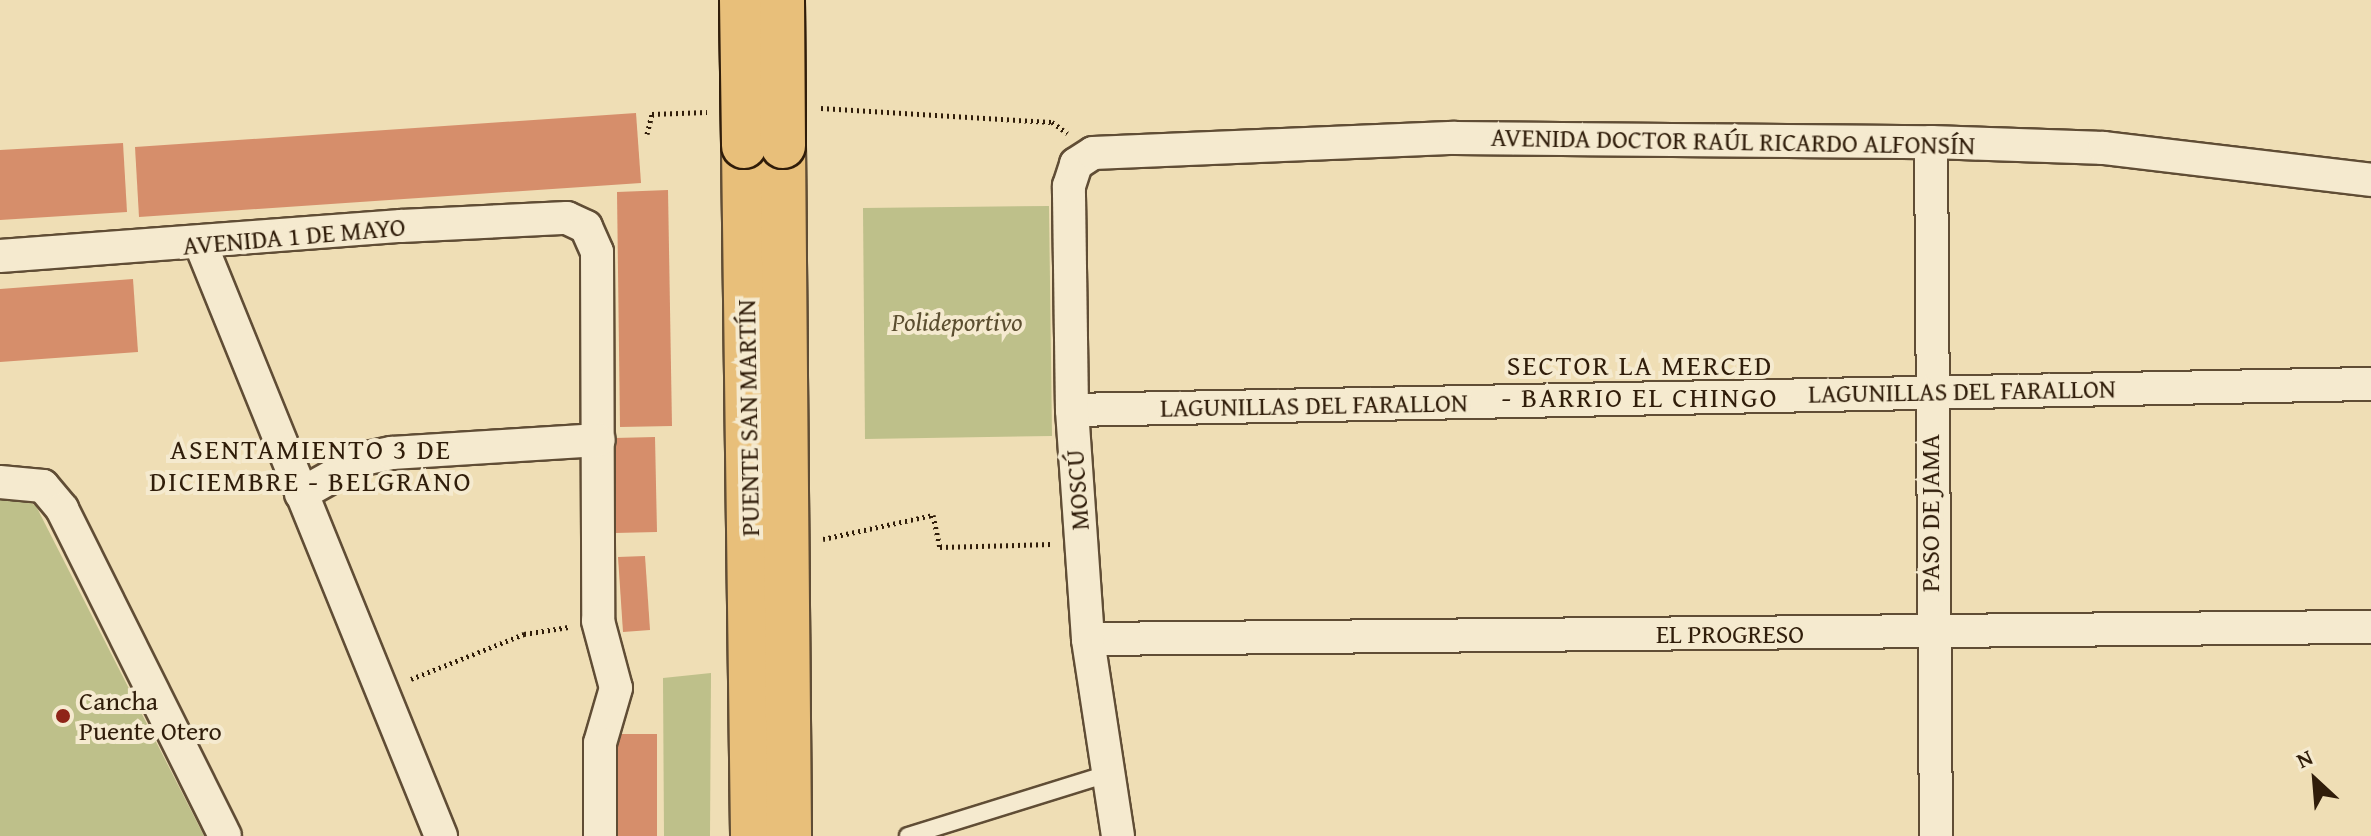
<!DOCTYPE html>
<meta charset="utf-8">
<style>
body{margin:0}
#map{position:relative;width:2371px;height:836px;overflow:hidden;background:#efdeb5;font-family:"Gentium Book Plus",serif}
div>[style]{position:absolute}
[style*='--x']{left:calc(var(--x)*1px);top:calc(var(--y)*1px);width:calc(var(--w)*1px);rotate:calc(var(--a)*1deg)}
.green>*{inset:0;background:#bec08a}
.building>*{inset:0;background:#d68e6b}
.path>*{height:5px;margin-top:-2.5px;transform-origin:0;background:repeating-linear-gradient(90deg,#301d0a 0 2px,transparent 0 6px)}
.roads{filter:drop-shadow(2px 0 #604d35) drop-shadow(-2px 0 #604d35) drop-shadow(0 2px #604d35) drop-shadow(0 -2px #604d35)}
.lane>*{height:16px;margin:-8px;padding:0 8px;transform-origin:8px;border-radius:8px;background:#f5eacf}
.street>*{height:32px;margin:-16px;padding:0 16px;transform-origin:16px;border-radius:16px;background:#f5eacf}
.primary>*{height:44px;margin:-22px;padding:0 22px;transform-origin:22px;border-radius:22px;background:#e8bf7a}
.bridges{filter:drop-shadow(2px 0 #301d0a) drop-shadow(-2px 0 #301d0a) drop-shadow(0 2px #301d0a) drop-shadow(0 -2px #301d0a)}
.primary-bridge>*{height:44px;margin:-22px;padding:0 22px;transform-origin:22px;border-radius:22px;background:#e8bf7a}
.dots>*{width:22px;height:22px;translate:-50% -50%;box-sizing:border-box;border:4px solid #f5eacf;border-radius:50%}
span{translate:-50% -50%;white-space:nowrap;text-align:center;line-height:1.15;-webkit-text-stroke:8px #f5eacf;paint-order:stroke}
.street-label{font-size:26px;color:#301d0a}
.park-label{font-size:26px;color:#5b4e30;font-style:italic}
.poi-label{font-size:26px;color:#301d0a}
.left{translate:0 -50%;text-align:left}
.neighbourhood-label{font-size:28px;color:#301d0a;letter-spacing:2px}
.north{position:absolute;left:2275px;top:740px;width:80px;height:80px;-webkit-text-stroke:6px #f5eacf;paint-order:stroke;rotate:334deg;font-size:22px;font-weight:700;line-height:32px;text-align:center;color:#301d0a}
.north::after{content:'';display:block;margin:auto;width:28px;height:36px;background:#301d0a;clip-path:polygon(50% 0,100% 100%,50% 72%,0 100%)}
</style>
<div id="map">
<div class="green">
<i style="clip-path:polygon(1049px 206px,1052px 436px,865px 439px,863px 208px)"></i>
<i style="clip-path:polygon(0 484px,36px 506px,204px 836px,0 836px)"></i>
<i style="clip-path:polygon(711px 673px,710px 836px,664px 836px,663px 678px)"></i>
</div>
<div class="building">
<i style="clip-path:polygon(636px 113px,641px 183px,139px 217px,135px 147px)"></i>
<i style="clip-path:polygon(123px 143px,127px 212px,0 220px,0 150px)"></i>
<i style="clip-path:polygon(668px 190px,672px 426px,620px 427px,617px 192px)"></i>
<i style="clip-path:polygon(133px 279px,138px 352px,0 362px,0 289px)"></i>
<i style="clip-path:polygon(655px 437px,657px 532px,615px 533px,614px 438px)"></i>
<i style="clip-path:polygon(645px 556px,650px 630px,623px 632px,618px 557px)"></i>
<i style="clip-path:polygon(615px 734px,657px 734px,657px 836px,616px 836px)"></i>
</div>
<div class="path">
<i style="--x:821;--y:108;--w:231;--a:3.5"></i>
<i style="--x:1052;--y:122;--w:19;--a:36"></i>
<i style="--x:647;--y:134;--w:21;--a:-76"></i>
<i style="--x:652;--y:114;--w:55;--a:-2.1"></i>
<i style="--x:823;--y:539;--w:113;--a:-12.3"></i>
<i style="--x:933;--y:515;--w:33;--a:78"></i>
<i style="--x:940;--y:547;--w:111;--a:-1.5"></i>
<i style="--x:411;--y:679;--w:122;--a:-21.7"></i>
<i style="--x:524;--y:634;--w:45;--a:-9"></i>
</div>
<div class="roads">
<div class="lane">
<i style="--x:908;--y:836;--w:208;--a:-17.3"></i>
</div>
<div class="street">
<i style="--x:1931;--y:142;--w:694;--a:89.59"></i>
<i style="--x:201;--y:245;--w:638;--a:67.9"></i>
<i style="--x:0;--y:256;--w:402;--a:-4.3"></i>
<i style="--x:401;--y:226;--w:166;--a:-2.8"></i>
<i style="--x:567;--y:218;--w:21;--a:25"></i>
<i style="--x:586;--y:227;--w:27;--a:66"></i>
<i style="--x:597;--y:252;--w:369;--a:89.8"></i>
<i style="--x:598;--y:621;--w:69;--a:75"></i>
<i style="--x:616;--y:688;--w:57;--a:106.2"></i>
<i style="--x:600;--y:743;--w:93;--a:90"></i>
<i style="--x:1072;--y:410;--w:1299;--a:-1.15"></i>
<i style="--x:0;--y:482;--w:43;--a:5.3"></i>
<i style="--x:43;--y:486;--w:30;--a:50"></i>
<i style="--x:62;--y:509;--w:365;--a:63.5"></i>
<i style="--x:301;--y:494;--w:71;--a:-29.4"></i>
<i style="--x:363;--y:459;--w:30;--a:-12"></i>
<i style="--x:392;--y:453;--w:207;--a:-3.6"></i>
<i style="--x:1088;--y:639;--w:1283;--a:-0.54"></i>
<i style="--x:1118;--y:836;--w:199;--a:-98.7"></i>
<i style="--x:1088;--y:639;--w:230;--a:-94"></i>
<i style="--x:1072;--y:410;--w:224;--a:-90.8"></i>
<i style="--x:1069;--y:186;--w:23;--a:-72"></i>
<i style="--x:1076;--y:164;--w:20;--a:-33"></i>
<i style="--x:1093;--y:153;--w:362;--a:-2.4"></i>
<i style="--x:1455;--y:138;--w:476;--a:0.5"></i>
<i style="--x:1931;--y:142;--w:173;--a:2"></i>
<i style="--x:2104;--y:148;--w:269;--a:6.8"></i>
</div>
<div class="primary">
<i style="--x:744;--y:146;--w:690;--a:89.25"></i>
<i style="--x:783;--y:146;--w:690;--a:89.5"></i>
</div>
</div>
<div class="bridges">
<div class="primary-bridge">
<i style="--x:742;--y:0;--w:146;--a:89.2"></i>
<i style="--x:782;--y:0;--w:146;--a:89.6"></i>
</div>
</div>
<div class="dots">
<i style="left:63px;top:716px;background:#8f2418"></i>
</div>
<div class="street-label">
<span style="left:1733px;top:141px;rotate:1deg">AVENIDA DOCTOR RAÚL RICARDO ALFONSÍN</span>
<span style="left:294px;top:236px;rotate:-5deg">AVENIDA 1 DE MAYO</span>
<span style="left:1962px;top:391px;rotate:-1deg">LAGUNILLAS DEL FARALLON</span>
<span style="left:1314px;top:405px;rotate:-1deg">LAGUNILLAS DEL FARALLON</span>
<span style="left:748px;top:418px;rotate:-91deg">PUENTE SAN MARTÍN</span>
<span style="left:1077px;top:490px;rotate:-94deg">MOSCÚ</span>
<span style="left:1930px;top:513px;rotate:-90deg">PASO DE JAMA</span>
<span style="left:1730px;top:634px">EL PROGRESO</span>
</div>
<div class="park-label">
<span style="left:957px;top:322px">Polideportivo</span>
</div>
<div class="poi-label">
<span class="left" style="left:79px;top:716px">Cancha<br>Puente Otero</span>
</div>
<div class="neighbourhood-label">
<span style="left:1640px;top:381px">SECTOR LA MERCED<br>- BARRIO EL CHINGO</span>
<span style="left:311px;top:465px">ASENTAMIENTO 3 DE<br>DICIEMBRE - BELGRANO</span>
</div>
<div class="north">N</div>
</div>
